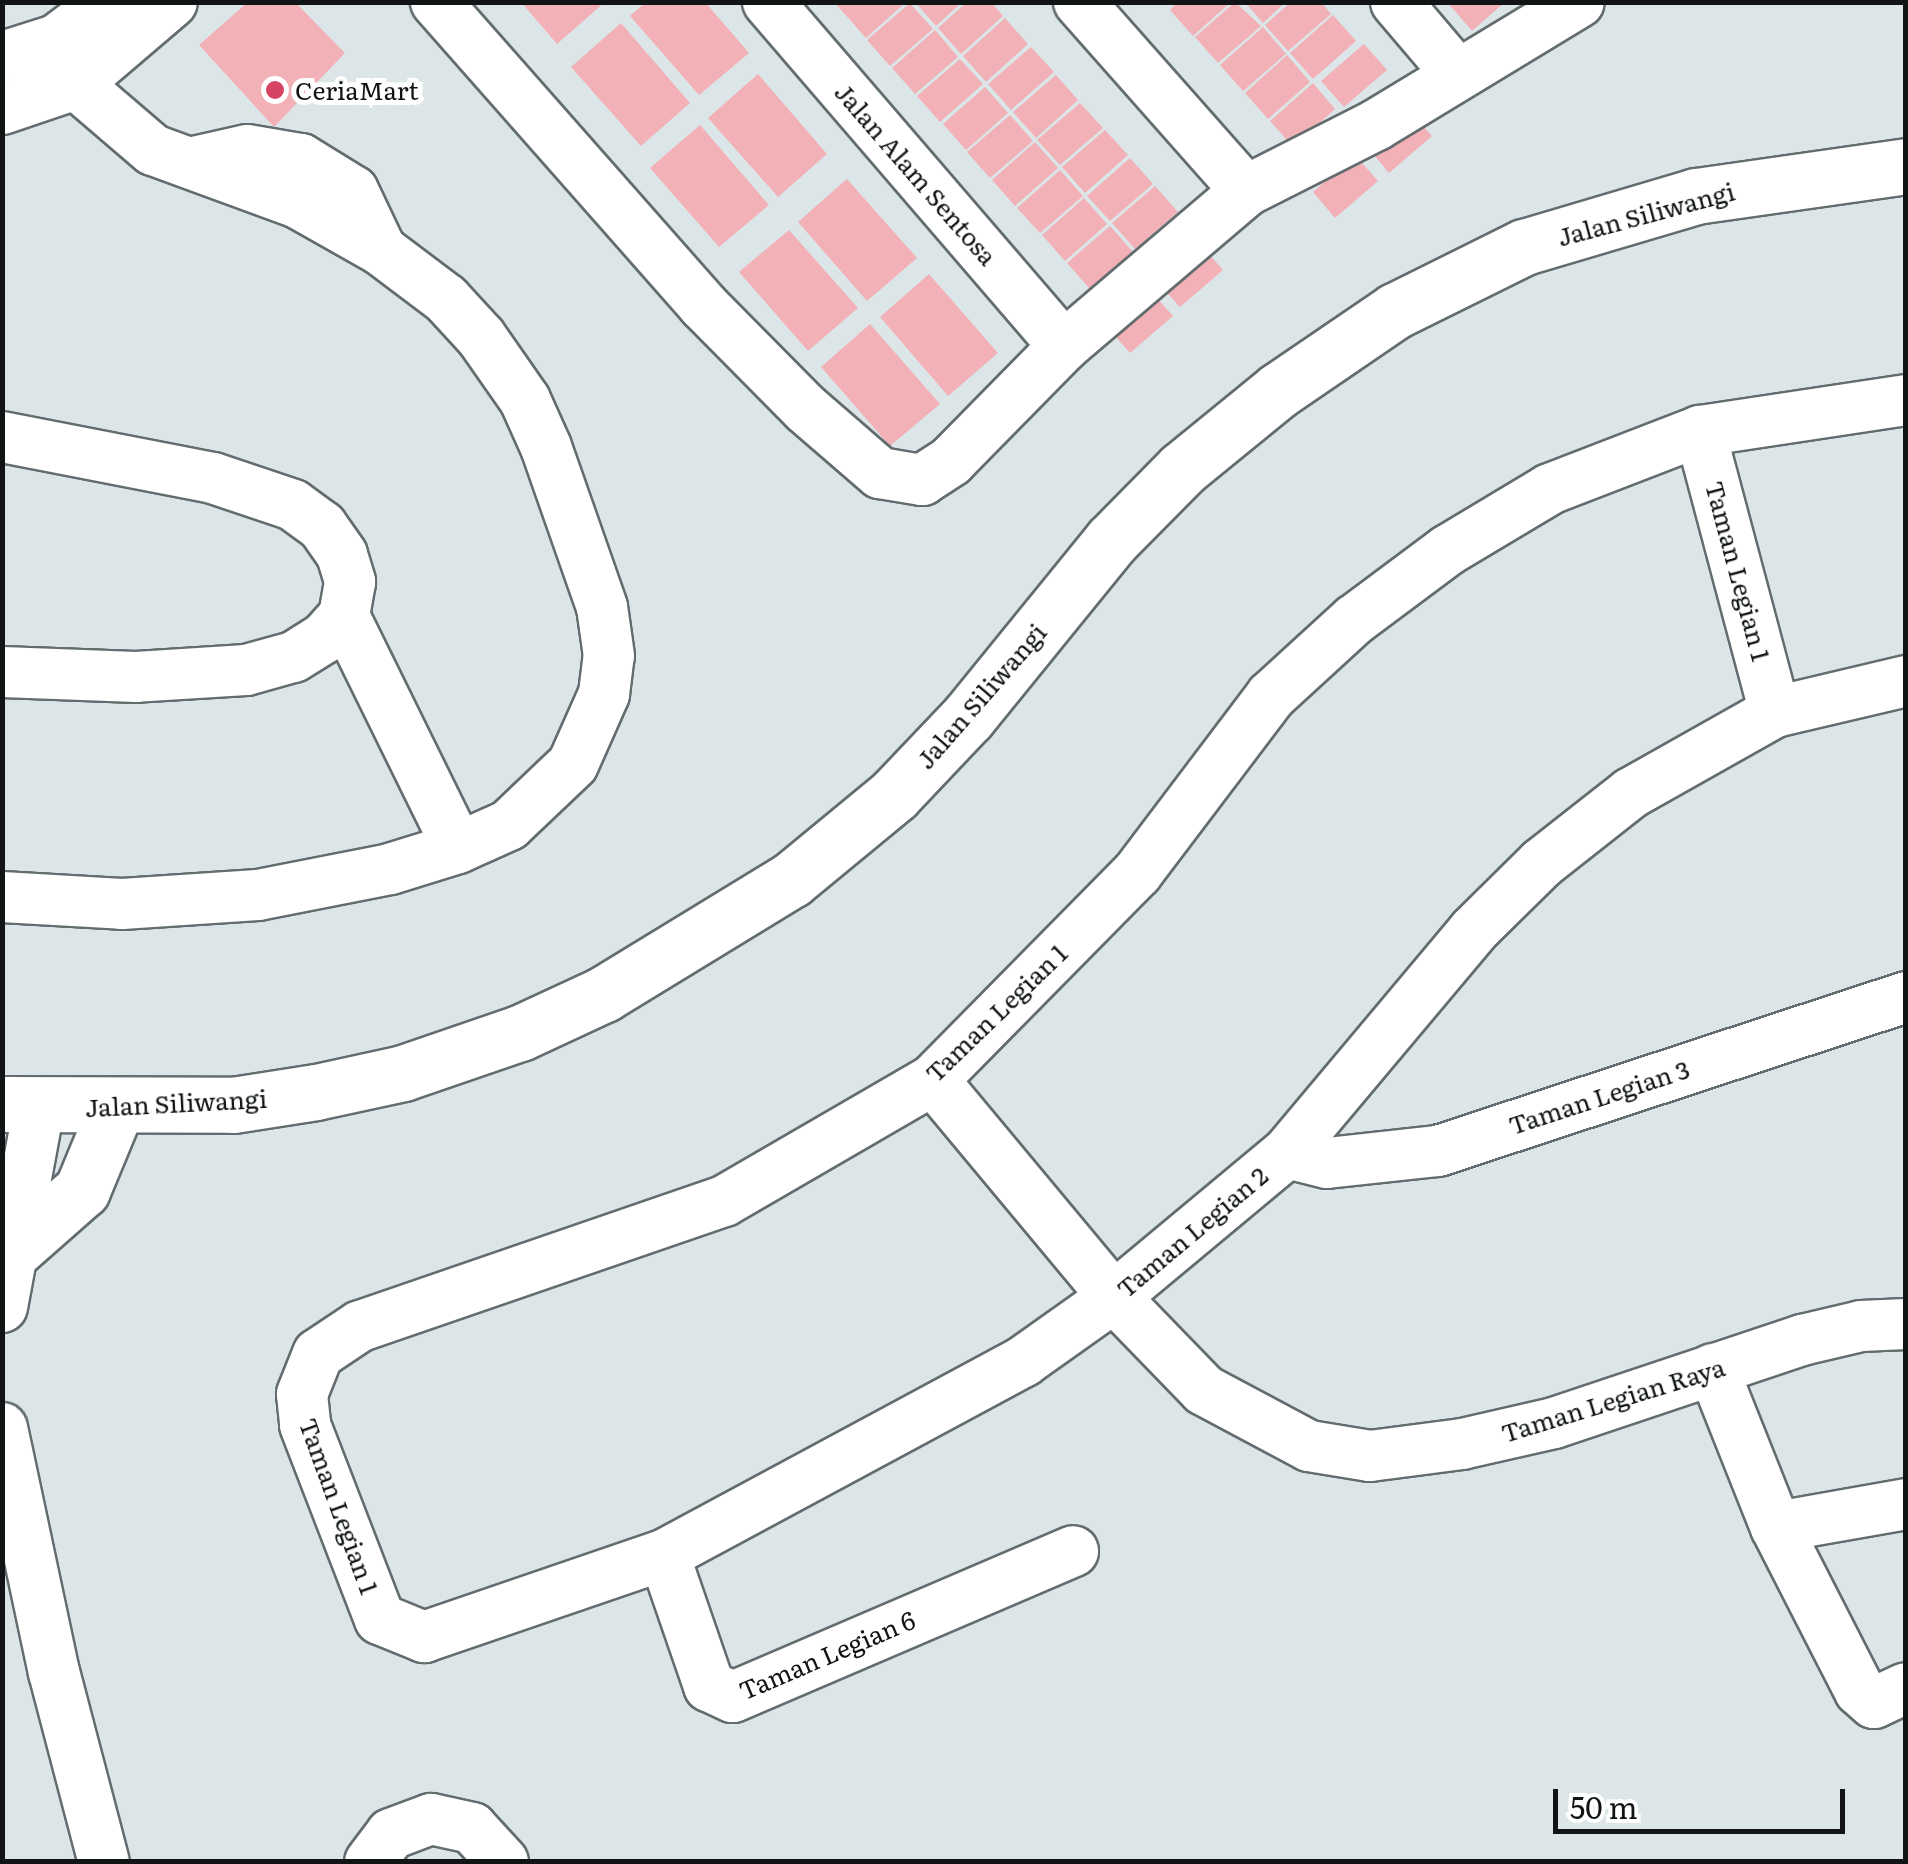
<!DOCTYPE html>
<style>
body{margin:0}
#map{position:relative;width:1908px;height:1864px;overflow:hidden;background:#dce6e8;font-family:Literata,serif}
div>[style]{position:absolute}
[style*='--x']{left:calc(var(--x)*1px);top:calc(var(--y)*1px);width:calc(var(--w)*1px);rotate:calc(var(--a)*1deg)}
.building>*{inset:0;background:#f2b1b7}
.roads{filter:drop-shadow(2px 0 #636c6e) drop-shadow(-2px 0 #636c6e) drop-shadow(0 2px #636c6e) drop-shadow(0 -2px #636c6e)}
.minor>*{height:50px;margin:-25px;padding:0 25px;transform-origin:25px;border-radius:25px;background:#fff}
.major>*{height:55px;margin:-27.5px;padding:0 27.5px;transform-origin:27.5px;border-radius:27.5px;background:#fff}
.dots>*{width:28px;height:28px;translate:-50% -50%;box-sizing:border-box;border:5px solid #fff;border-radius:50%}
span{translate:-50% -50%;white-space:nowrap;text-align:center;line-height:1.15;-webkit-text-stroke:10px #fff;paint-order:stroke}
.poi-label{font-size:25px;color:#101414}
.left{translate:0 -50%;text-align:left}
.street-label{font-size:25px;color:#101414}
.frame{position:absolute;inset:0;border:5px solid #101414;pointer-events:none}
.scale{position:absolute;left:1553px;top:1789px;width:292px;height:45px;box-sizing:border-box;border:5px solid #101414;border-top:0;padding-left:12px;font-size:30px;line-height:35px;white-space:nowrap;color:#101414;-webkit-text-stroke:8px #fff;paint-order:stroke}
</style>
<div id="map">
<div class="building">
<i style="clip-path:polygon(248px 2px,295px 2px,345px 53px,274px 127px,199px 45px)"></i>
<i style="clip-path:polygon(521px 2px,605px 2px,557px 44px)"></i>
<i style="clip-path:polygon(646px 2px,705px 2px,749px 53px,699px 95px,630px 16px)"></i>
<i style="clip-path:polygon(834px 2px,906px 2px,866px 38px)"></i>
<i style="clip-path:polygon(915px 2px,962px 2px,936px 26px)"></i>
<i style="clip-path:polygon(967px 2px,991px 2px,1003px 16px,961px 54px,938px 28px)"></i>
<i style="clip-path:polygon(1178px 2px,1231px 2px,1193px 36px,1170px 10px)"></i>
<i style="clip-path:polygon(1235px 2px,1261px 26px,1218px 63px,1195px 37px)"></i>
<i style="clip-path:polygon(1245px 2px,1286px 2px,1263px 23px)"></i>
<i style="clip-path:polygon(1291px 2px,1321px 2px,1331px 14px,1288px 51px,1265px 25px)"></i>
<i style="clip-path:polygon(1447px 2px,1505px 2px,1472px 31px)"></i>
<i style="clip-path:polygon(910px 3px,933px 29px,890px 66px,867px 40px)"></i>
<i style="clip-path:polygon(1333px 15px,1356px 41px,1313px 79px,1290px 53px)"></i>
<i style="clip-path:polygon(1005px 18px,1028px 44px,986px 82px,963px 56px)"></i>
<i style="clip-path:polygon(621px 23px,690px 103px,641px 146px,571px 67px)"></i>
<i style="clip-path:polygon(1263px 27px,1286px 54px,1243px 91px,1220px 65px)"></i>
<i style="clip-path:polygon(935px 30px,958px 57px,915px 94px,892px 68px)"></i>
<i style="clip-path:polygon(1364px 44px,1387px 70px,1344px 107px,1321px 81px)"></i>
<i style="clip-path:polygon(1031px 47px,1054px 72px,1011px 110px,988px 84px)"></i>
<i style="clip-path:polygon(1287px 55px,1310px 82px,1268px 119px,1245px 93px)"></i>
<i style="clip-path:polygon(960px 59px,983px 84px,940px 122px,917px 96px)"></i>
<i style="clip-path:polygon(758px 74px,827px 154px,778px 197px,708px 118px)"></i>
<i style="clip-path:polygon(1056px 75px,1078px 100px,1036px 138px,1013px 112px)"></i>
<i style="clip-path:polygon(1313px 83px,1335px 109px,1293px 147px,1270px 121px)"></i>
<i style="clip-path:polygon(985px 87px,1008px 113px,966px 150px,943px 124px)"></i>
<i style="clip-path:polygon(1080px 103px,1103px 128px,1060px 165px,1037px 140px)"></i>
<i style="clip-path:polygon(1409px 110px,1432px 136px,1389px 173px,1367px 147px)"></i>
<i style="clip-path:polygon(1010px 115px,1033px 141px,990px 178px,967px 152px)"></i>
<i style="clip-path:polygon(700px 125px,769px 205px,719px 247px,650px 168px)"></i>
<i style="clip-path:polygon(1105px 130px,1128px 155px,1085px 193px,1062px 167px)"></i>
<i style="clip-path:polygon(1035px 142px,1058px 168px,1015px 206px,992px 180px)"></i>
<i style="clip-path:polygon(1355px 155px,1378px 181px,1335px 218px,1313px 192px)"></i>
<i style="clip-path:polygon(1130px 158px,1153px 184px,1110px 221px,1087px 196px)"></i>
<i style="clip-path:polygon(1060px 170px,1083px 196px,1040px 233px,1017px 208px)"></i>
<i style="clip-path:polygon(847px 179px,917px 258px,867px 301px,798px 222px)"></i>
<i style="clip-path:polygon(1155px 186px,1178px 212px,1135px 249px,1112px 223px)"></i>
<i style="clip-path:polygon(1084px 198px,1107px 224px,1065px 261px,1042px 235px)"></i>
<i style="clip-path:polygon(1110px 226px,1133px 252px,1090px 289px,1067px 263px)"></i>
<i style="clip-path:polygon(789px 230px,858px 308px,808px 351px,739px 272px)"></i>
<i style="clip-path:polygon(1200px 244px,1223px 270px,1180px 307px,1157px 282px)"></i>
<i style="clip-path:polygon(929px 274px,998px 353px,948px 396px,880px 317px)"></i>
<i style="clip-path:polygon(1150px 290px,1173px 316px,1130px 353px,1107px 327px)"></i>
<i style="clip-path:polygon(870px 324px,940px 404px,890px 446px,821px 367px)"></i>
</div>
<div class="roads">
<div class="minor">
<i style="--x:436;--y:2;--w:404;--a:48.6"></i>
<i style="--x:703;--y:305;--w:146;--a:45.3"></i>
<i style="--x:806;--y:409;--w:98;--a:40.9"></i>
<i style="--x:880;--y:473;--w:43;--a:9.5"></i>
<i style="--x:922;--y:480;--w:35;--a:-33"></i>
<i style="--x:951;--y:461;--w:161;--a:-45.5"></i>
<i style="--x:1064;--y:346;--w:239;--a:-40.4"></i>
<i style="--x:1246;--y:191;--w:146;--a:-26.9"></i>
<i style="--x:1376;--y:125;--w:237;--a:-31.2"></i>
<i style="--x:768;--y:2;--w:454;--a:49.3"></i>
<i style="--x:1079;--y:2;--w:252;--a:48.5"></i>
<i style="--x:1396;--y:2;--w:94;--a:49.7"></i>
<i style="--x:2;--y:57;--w:57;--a:-17.5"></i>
<i style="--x:56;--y:40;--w:64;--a:-36.7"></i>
<i style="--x:2;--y:109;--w:78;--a:-18.7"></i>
<i style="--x:76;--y:84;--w:126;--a:-40.5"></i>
<i style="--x:190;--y:163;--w:58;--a:-12.8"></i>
<i style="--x:247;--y:150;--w:55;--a:9.5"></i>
<i style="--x:301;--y:159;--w:61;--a:31.6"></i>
<i style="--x:353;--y:191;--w:65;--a:64.6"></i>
<i style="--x:1906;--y:400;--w:208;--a:171.4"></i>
<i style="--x:1700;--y:431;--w:161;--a:158.9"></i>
<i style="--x:1550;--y:489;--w:119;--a:149.1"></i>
<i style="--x:1448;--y:550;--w:117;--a:143.3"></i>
<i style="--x:1354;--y:620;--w:113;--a:137.5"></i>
<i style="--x:1271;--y:696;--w:222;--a:127.1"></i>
<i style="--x:1137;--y:873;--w:291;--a:134.6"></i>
<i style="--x:933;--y:1080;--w:241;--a:149.9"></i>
<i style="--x:724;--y:1201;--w:385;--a:161"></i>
<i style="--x:360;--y:1326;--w:50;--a:146.3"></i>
<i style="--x:318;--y:1354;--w:43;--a:111.8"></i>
<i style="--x:302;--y:1394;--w:31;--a:84"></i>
<i style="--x:305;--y:1425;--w:208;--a:68.9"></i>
<i style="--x:380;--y:1619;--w:48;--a:22.2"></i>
<i style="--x:424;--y:1637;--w:254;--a:-18.9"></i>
<i style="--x:664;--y:1555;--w:409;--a:-28.3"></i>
<i style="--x:1024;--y:1361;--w:110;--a:-35.4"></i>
<i style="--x:1114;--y:1297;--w:225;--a:-39.8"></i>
<i style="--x:1287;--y:1153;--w:290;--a:-50"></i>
<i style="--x:1473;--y:931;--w:97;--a:-44.6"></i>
<i style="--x:1542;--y:863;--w:113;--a:-38.2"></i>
<i style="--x:1631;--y:793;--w:165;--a:-29.4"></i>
<i style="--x:1775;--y:712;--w:135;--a:-13.3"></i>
<i style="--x:1700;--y:431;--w:291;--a:75.1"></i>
<i style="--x:2;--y:437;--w:215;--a:11"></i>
<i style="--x:213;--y:478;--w:84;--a:18.6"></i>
<i style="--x:293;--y:505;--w:36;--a:36"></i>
<i style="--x:322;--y:526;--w:35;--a:55"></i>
<i style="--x:342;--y:555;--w:28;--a:73"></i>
<i style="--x:350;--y:582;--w:35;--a:100"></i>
<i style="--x:344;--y:616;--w:30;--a:132"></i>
<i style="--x:324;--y:638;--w:36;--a:148"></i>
<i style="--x:293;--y:657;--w:49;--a:164.5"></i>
<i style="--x:246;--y:670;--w:110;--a:176.4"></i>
<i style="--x:136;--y:677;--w:134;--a:-177.9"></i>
<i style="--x:344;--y:616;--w:258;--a:63.8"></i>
<i style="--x:2;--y:897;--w:120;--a:3.3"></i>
<i style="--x:122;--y:904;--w:136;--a:-3.8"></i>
<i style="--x:258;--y:895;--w:135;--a:-11.1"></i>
<i style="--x:390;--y:869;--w:71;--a:-17.2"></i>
<i style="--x:458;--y:848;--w:56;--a:-24.3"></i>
<i style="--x:509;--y:825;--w:88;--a:-43.6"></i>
<i style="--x:573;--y:764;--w:77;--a:-66.1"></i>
<i style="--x:604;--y:694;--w:38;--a:-83"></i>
<i style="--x:609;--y:656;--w:49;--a:-98.1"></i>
<i style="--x:602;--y:607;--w:170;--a:-109.3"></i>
<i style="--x:546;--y:447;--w:51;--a:-114.1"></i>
<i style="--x:525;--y:400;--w:77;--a:-124.9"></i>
<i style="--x:481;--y:337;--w:52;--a:-132.6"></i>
<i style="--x:446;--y:299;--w:81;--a:-143"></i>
<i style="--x:381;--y:250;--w:95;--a:-150.5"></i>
<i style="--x:298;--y:203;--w:154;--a:-159.9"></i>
<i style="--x:153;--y:150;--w:101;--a:-139.4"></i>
<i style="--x:76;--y:84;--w:48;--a:-114.4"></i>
<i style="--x:933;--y:1080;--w:283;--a:50.2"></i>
<i style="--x:1114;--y:1297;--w:129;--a:45.9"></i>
<i style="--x:1204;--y:1390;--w:119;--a:28.1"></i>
<i style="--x:1309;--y:1446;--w:62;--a:9.3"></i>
<i style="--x:1370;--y:1456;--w:93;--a:-7.4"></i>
<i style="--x:1462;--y:1444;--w:94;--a:-12.9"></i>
<i style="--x:1554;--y:1423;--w:262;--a:-18.5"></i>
<i style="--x:1802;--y:1340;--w:61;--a:-13.3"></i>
<i style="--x:1861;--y:1326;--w:45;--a:-2.5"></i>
<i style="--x:1287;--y:1153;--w:41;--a:14"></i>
<i style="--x:1327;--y:1163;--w:112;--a:-6.2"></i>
<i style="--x:1438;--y:1151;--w:493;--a:-18.2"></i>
<i style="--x:2;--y:1307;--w:202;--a:-79.5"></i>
<i style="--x:1713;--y:1369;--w:170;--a:68.3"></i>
<i style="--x:1776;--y:1527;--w:184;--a:62.9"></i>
<i style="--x:1860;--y:1691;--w:18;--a:41"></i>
<i style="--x:1874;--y:1703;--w:35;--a:-25"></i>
<i style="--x:2;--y:1428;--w:249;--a:78"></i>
<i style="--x:54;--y:1672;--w:196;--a:75.3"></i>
<i style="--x:1776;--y:1527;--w:132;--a:-10"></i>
<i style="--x:664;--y:1555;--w:139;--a:71"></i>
<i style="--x:709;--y:1686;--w:26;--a:25"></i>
<i style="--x:733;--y:1697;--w:370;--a:-23.2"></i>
<i style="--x:370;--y:1862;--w:35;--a:-53"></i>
<i style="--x:391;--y:1834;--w:43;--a:-20.6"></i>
<i style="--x:431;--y:1819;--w:42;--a:12.4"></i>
<i style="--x:472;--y:1828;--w:46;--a:47.6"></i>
</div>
<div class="major">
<i style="--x:2;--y:1104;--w:231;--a:0.2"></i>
<i style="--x:233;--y:1105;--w:84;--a:-8.9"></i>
<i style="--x:316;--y:1092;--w:89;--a:-12.3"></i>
<i style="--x:403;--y:1073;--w:124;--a:-18.9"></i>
<i style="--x:520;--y:1033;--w:93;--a:-24.9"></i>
<i style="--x:604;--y:994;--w:219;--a:-31.4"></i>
<i style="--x:791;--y:880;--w:134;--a:-39.5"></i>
<i style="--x:894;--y:795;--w:108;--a:-46.5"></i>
<i style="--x:968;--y:717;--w:227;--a:-50.9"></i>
<i style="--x:1111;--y:541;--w:101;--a:-45.4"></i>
<i style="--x:1182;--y:469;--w:125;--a:-39.2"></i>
<i style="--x:1279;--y:390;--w:140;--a:-34.3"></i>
<i style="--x:1395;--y:311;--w:144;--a:-26.4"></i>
<i style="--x:1524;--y:247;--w:179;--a:-16.5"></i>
<i style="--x:1696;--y:196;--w:212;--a:-8.1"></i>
<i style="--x:16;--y:1248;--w:88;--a:-41.3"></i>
<i style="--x:82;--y:1190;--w:89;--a:-67.5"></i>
</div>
</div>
<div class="dots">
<i style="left:275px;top:90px;background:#d54462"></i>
</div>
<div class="poi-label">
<span class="left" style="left:295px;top:90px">CeriaMart</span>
</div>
<div class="street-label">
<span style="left:916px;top:174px;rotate:49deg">Jalan Alam Sentosa</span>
<span style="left:1646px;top:214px;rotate:-15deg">Jalan Siliwangi</span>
<span style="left:1738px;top:571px;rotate:75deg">Taman Legian 1</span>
<span style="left:981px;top:696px;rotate:-49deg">Jalan Siliwangi</span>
<span style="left:996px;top:1013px;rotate:-44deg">Taman Legian 1</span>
<span style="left:1599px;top:1097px;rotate:-18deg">Taman Legian 3</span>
<span style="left:176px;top:1103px;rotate:-3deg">Jalan Siliwangi</span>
<span style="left:1192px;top:1232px;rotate:-40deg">Taman Legian 2</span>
<span style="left:1613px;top:1400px;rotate:-17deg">Taman Legian Raya</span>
<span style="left:339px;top:1506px;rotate:70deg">Taman Legian 1</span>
<span style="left:827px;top:1655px;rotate:-23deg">Taman Legian 6</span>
</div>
<div class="frame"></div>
<div class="scale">50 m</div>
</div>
